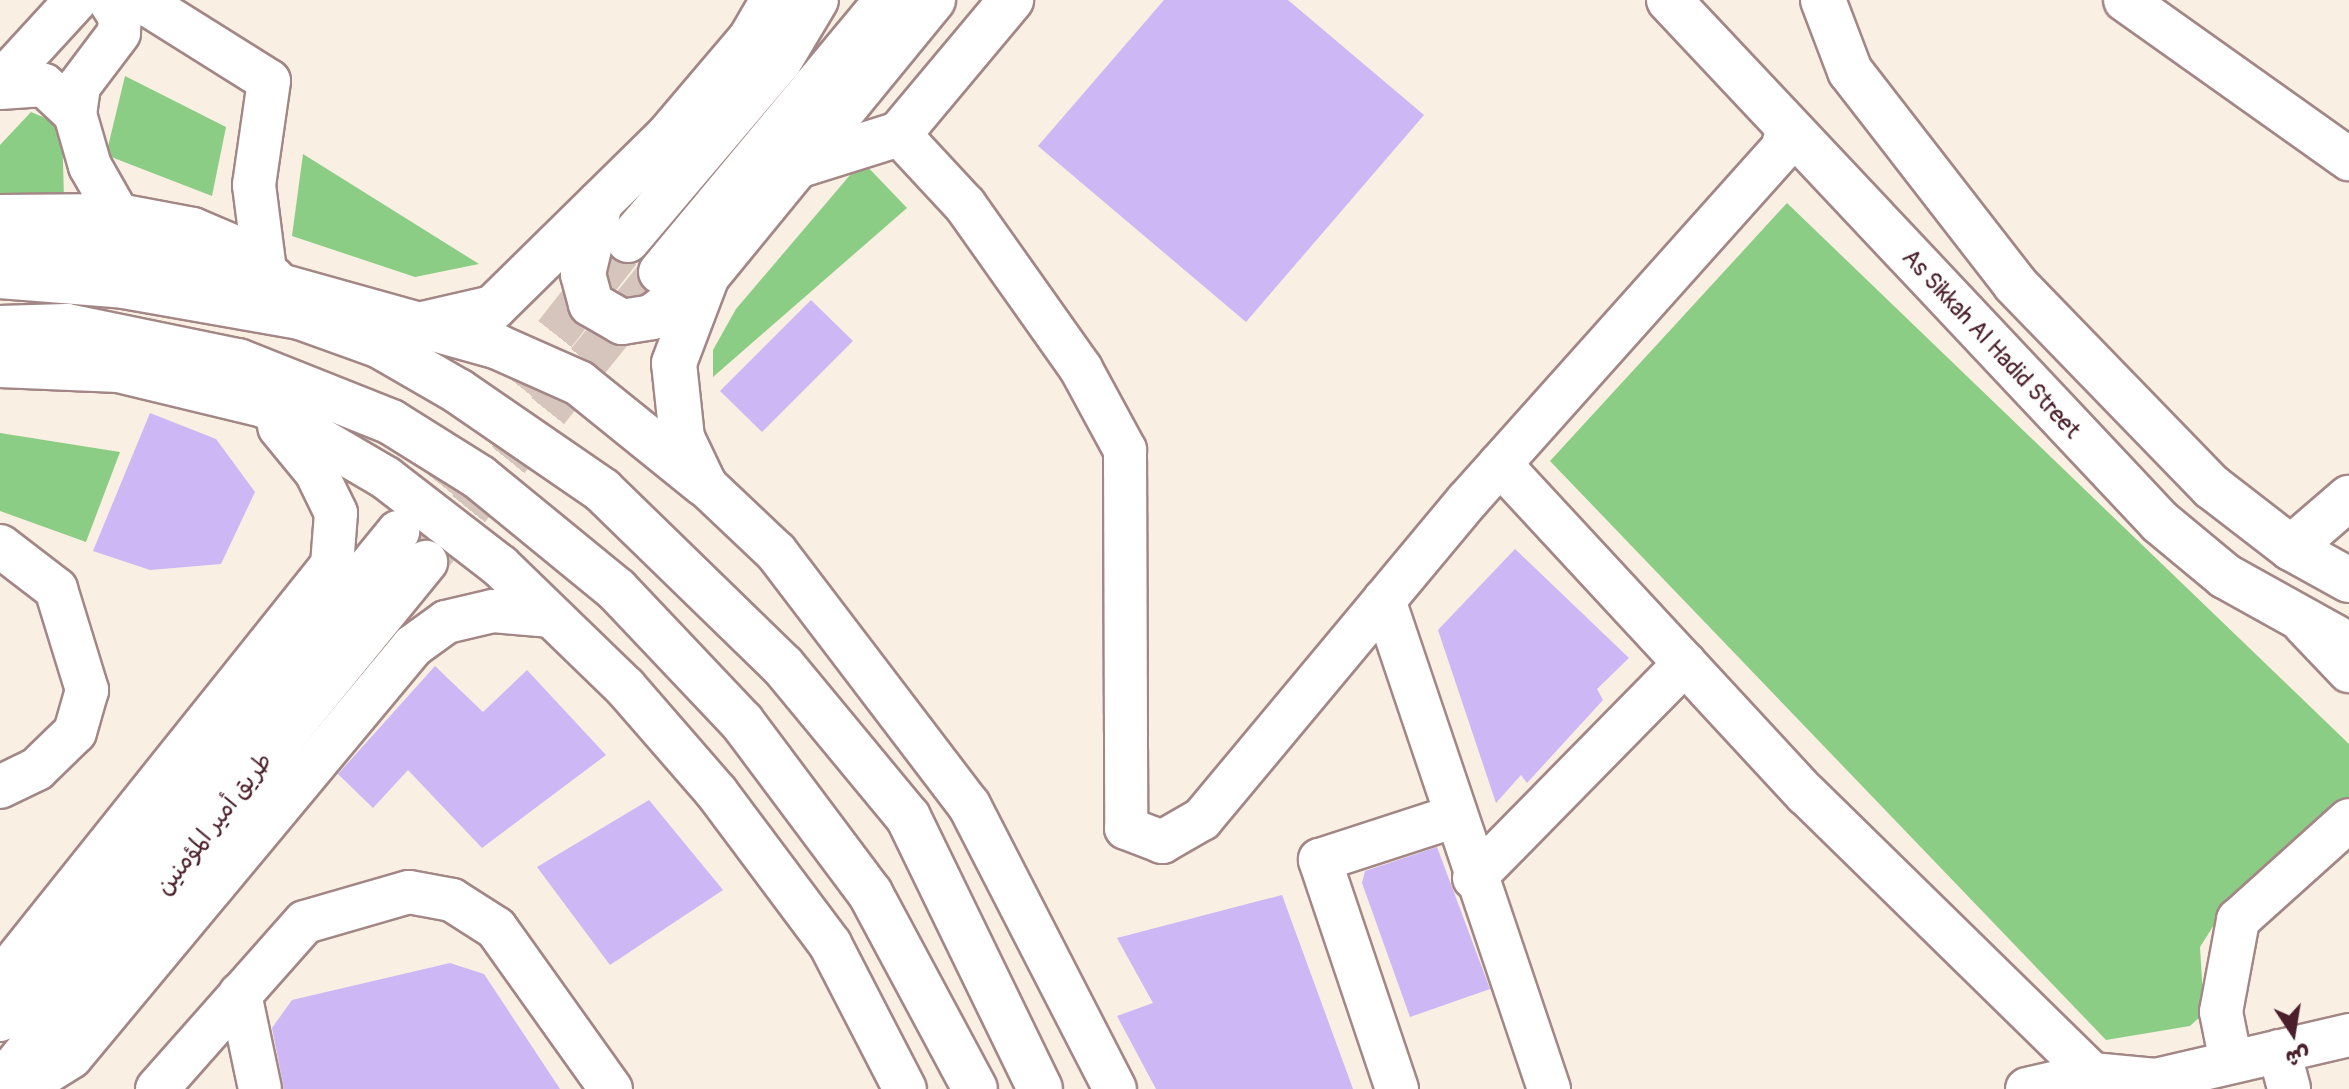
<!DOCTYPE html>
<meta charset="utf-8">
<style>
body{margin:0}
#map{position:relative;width:2349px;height:1089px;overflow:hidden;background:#f9efe2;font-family:Pangolin,"Playpen Sans Arabic",sans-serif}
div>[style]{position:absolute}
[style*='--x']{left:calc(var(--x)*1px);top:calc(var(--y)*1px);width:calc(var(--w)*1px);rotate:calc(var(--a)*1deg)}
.green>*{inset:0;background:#8ccd85}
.building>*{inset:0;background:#cdb7f4}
.minor-tunnel>*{height:42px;margin-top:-21px;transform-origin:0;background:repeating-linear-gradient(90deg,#d6c5bd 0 42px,transparent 0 63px)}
.roads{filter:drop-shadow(2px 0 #a28786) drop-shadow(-2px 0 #a28786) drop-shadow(0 2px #a28786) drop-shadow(0 -2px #a28786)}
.minor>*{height:42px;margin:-21px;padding:0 21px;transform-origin:21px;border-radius:21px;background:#fff}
.major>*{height:44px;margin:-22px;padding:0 22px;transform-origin:22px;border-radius:22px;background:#fff}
.highway>*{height:44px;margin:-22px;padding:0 22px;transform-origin:22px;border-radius:22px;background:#fff}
span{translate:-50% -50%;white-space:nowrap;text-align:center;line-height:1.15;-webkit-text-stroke:6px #fff;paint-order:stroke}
.street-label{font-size:24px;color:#4a1f2b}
.north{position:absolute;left:2253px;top:993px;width:80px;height:80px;-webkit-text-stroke:6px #fff;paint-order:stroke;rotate:168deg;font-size:22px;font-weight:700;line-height:32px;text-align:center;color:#4a1f2b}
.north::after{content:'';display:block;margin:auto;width:28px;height:36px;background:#4a1f2b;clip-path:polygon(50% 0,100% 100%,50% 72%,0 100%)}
</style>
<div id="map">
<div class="green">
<i style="clip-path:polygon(125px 76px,226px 127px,212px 196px,106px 155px)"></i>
<i style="clip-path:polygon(31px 112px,62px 125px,64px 201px,0 202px,0 145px)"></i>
<i style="clip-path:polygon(303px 154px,479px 264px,415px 277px,292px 236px)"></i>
<i style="clip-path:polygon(862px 161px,907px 208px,713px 377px,713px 350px,736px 309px)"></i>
<i style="clip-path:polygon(1787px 203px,2349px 744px,2349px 798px,2222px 912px,2200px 947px,2204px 1013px,2190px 1026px,2106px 1040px,1550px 461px)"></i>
<i style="clip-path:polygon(0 433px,120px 452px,86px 542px,0 511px)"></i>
</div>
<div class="building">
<i style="clip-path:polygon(1164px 0,1288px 0,1424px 115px,1246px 322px,1038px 146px)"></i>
<i style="clip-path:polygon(811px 300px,853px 341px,762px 432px,720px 391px)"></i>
<i style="clip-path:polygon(150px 413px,216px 439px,255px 492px,221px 564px,150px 570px,93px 551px)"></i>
<i style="clip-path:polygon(1515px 549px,1629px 658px,1597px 689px,1603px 700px,1527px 783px,1521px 775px,1496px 803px,1438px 630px)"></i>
<i style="clip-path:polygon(435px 666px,483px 712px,527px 670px,606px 755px,482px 848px,408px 770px,373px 808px,338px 774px)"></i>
<i style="clip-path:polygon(649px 800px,723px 890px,610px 965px,537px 867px)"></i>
<i style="clip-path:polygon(1437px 847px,1490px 989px,1410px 1017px,1362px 883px,1365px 871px)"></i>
<i style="clip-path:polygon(1282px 895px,1353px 1089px,1156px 1089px,1117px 1016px,1153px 1003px,1117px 938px)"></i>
<i style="clip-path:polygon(450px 963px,484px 974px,560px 1089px,284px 1089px,272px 1028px,292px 1000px)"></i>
</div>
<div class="minor-tunnel">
<i style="--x:399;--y:532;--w:370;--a:-51.8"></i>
<i style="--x:429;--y:558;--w:368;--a:-51.1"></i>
</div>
<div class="roads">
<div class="minor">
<i style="--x:109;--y:0;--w:20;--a:57"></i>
<i style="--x:120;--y:17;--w:16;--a:94"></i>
<i style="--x:119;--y:33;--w:66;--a:127"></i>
<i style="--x:79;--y:86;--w:28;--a:98"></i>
<i style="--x:75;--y:114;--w:54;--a:73.9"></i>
<i style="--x:90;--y:166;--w:56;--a:60.3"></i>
<i style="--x:140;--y:0;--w:152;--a:32.1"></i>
<i style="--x:269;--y:81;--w:105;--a:98.2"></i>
<i style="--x:254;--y:185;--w:79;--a:82.7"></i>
<i style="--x:2125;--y:0;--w:275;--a:35.4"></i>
<i style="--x:0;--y:83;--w:113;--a:-47.5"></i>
<i style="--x:0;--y:88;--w:44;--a:-3.9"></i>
<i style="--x:44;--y:85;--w:42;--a:43.1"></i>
<i style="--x:899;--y:134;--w:97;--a:47.1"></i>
<i style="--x:965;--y:205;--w:201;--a:54.7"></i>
<i style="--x:1081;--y:369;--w:92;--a:61.5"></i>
<i style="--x:1125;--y:450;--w:378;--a:89.8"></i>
<i style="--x:1126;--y:828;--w:39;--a:21"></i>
<i style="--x:1162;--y:842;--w:46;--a:-29.9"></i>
<i style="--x:1202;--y:819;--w:414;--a:-50.2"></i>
<i style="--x:1467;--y:501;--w:472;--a:-48.2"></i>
<i style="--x:1782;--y:149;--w:24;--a:-75"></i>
<i style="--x:0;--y:216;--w:118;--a:-0.5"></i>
<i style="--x:118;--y:215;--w:76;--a:10.6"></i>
<i style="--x:193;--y:229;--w:51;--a:23.1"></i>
<i style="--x:240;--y:249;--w:45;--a:41.4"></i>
<i style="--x:628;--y:241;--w:235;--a:-49.7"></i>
<i style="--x:780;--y:62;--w:72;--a:-59.2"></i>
<i style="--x:660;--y:272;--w:354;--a:-50.3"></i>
<i style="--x:244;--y:373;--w:35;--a:63"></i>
<i style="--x:260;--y:404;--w:146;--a:30.4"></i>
<i style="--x:386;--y:478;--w:144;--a:37.7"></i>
<i style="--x:500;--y:566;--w:174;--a:44.1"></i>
<i style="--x:625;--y:687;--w:140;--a:49"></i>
<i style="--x:717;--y:793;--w:189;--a:53.2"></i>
<i style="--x:830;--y:944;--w:163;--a:62.7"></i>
<i style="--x:1500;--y:464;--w:451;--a:47.2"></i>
<i style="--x:1807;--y:795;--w:399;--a:44.4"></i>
<i style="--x:2092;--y:1074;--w:64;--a:5.4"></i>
<i style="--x:2156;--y:1080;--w:198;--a:-13.1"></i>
<i style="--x:704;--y:484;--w:99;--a:43.4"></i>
<i style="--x:776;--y:552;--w:318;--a:52.7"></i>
<i style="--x:969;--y:805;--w:319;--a:62.8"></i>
<i style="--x:0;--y:546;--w:71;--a:37.5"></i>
<i style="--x:56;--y:589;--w:106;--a:72.9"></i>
<i style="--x:87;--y:690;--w:44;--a:105.9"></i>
<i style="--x:75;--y:732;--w:53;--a:135.8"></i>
<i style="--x:37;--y:769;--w:41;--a:154.1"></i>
<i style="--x:1384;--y:600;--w:516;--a:71.35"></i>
<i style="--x:2305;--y:625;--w:64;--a:46.3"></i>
<i style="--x:1474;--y:878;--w:301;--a:-45.5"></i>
<i style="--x:0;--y:980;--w:531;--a:-51.34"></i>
<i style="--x:332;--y:565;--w:52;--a:-85.6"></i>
<i style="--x:336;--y:513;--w:46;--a:-116"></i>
<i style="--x:316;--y:472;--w:58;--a:-129.4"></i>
<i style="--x:240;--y:994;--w:97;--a:78.1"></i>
<i style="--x:0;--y:1020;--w:630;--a:-50.8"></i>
<i style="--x:2279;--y:1051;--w:39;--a:75"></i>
<i style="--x:2231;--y:1062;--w:51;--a:-101.3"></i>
<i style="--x:2221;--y:1012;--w:94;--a:-79.5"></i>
<i style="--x:2238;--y:920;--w:149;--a:-42"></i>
<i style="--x:0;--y:1084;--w:674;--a:-50.78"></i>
<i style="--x:20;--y:1089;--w:60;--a:-32.1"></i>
<i style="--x:71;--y:1057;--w:535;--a:-50.24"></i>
<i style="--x:413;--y:646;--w:41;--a:-36"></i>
<i style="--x:446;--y:622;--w:48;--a:-13.2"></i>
<i style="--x:493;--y:611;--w:58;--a:4.9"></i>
<i style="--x:157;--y:1089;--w:223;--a:-48.5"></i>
<i style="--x:305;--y:922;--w:108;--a:-16.1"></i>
<i style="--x:409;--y:892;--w:44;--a:10.5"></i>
<i style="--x:452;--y:900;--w:52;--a:32.5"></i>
<i style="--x:496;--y:928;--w:198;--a:54.5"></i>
<i style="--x:1397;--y:1089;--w:242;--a:-108.6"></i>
<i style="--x:1320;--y:860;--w:139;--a:-18"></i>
<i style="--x:2027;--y:1089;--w:67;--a:-13"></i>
<i style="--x:2092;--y:1074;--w:15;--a:90"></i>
</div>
<div class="major">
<i style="--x:1669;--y:0;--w:717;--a:46.75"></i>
<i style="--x:2160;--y:522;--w:85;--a:39.7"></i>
<i style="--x:2225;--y:576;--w:142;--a:29.1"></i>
<i style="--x:1823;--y:0;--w:76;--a:69.2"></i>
<i style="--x:1850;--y:71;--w:269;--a:52.2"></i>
<i style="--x:2015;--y:284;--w:283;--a:45.9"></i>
<i style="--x:2212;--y:487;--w:100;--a:37.7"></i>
<i style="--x:2291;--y:548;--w:66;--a:28.9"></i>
<i style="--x:797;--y:166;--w:107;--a:-17.4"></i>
<i style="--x:899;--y:134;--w:175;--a:-50.1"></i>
<i style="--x:600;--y:203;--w:73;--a:103.5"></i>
<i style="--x:583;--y:274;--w:31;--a:75"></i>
<i style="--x:591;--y:304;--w:36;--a:30"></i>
<i style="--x:622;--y:322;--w:30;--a:-9"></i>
<i style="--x:652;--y:317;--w:69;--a:-36.7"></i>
<i style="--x:707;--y:276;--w:357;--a:-50.7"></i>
<i style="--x:0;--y:247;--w:195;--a:4.4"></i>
<i style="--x:194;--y:262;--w:316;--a:15.6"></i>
<i style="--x:498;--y:347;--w:89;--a:24"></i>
<i style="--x:579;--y:383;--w:161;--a:38.9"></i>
<i style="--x:423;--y:324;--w:72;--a:-12.9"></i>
<i style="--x:493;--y:308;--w:245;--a:-44.5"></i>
<i style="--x:668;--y:136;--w:128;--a:-49.7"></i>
<i style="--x:751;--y:38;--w:44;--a:-59.9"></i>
<i style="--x:0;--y:365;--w:119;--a:2.4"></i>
<i style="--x:119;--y:370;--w:145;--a:13.6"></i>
<i style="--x:703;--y:482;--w:49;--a:-115.5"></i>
<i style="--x:682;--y:438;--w:75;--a:-96.1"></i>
<i style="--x:674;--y:363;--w:93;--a:-69.2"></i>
<i style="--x:2291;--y:548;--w:77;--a:-40.8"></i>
</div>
<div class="highway">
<i style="--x:0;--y:276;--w:124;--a:4.6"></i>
<i style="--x:124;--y:286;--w:179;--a:10"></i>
<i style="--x:300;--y:317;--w:85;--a:19.9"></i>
<i style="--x:380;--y:346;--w:90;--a:30"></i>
<i style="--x:458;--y:391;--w:175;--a:34.5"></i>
<i style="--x:602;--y:490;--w:252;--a:44.2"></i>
<i style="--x:783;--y:666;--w:196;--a:50.4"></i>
<i style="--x:908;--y:817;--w:302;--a:64.1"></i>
<i style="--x:0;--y:328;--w:67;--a:-1.7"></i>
<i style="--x:67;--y:326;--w:175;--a:11.6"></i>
<i style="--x:238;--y:361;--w:165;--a:21.7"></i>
<i style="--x:391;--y:422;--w:104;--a:32"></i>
<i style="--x:479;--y:477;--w:178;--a:39.3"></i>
<i style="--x:617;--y:590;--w:182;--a:46.6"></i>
<i style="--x:742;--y:722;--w:214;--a:53.2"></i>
<i style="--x:870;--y:893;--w:222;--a:61.8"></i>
</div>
</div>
<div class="street-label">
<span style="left:1991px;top:344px;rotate:47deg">As Sikkah Al Hadid Street</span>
<span style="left:214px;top:824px;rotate:-52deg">طريق أمير المؤمنين</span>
</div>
<div class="north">ش</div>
</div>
